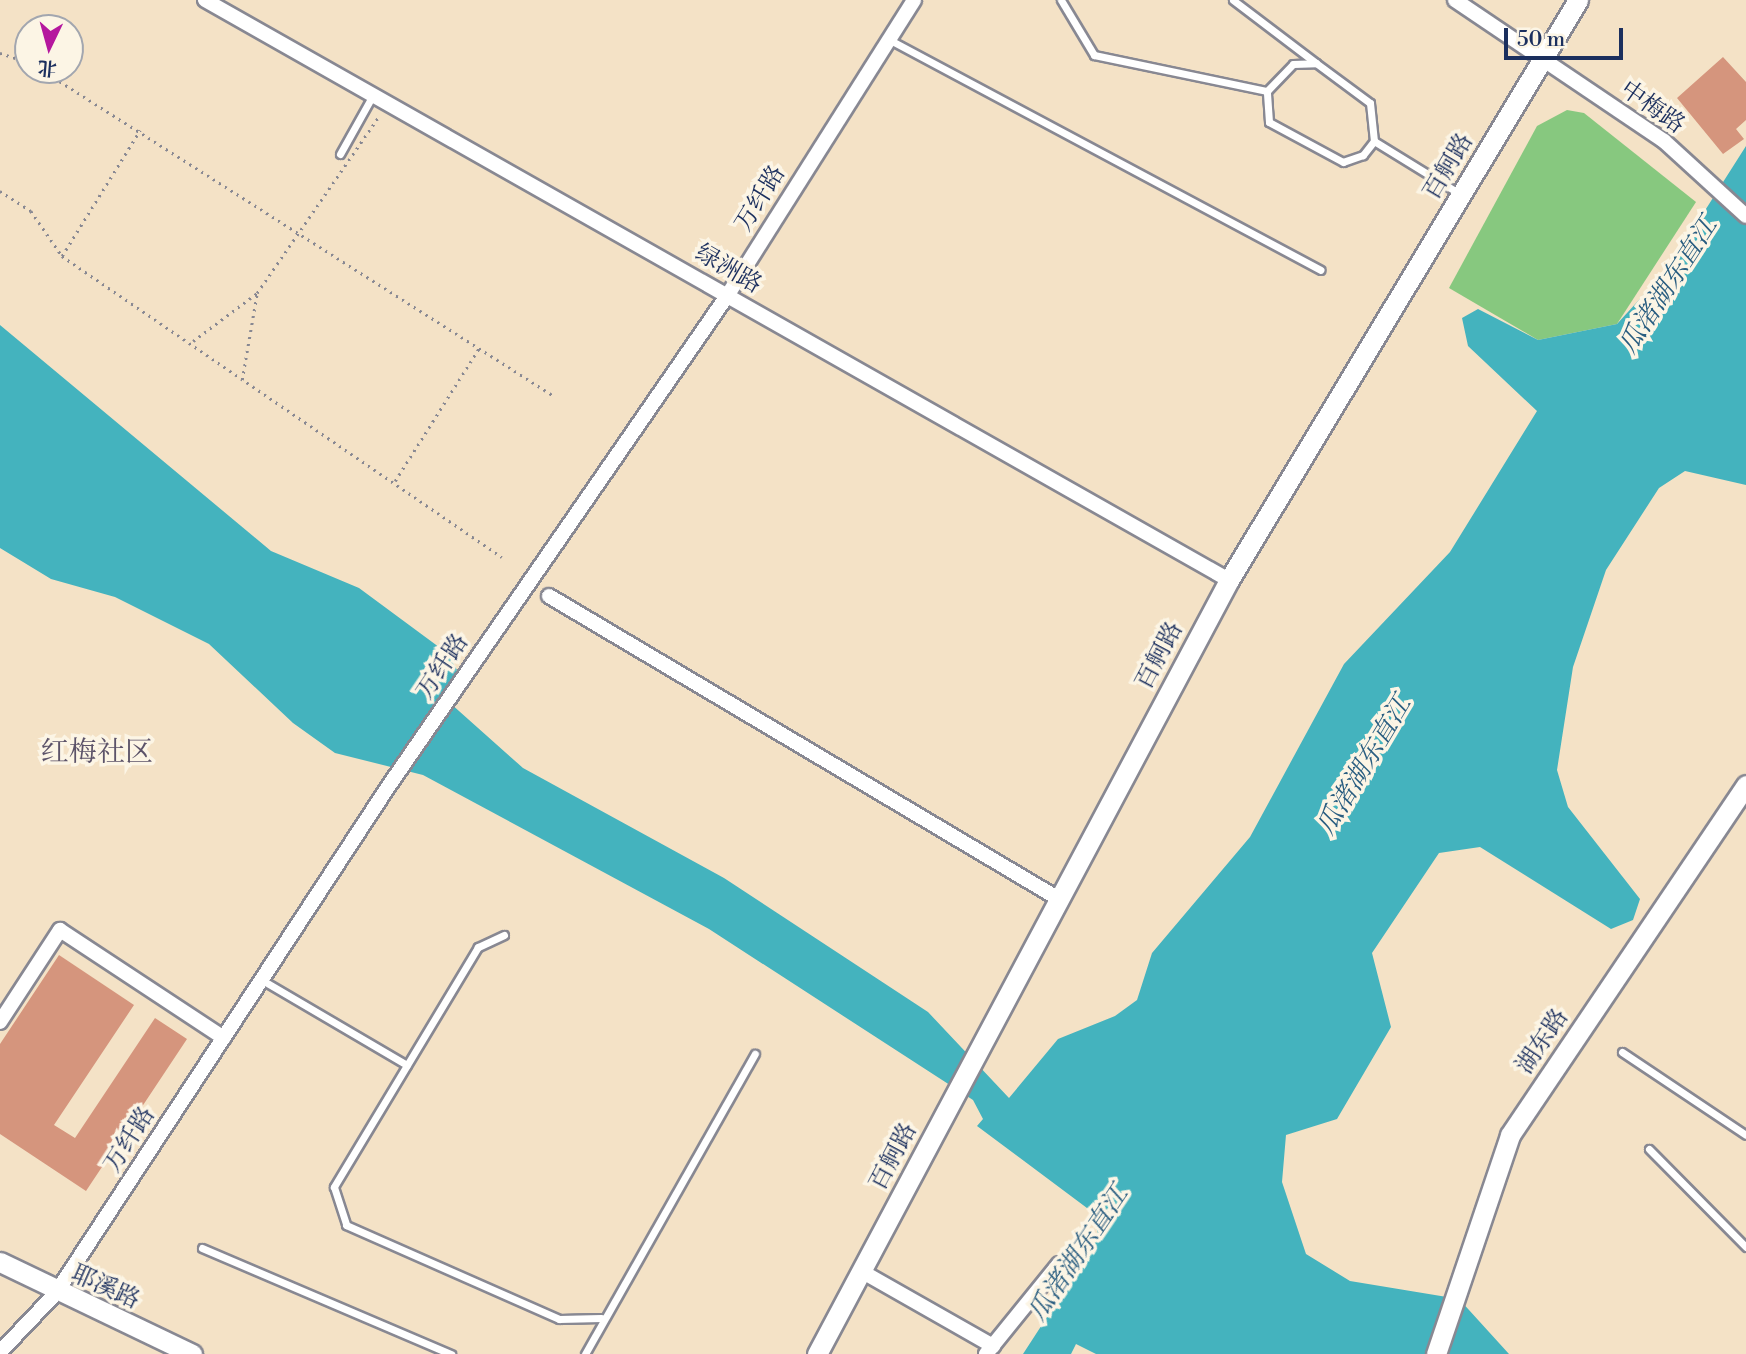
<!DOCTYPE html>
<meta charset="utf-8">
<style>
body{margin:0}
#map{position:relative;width:1746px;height:1354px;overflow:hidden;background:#f4e2c6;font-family:"Libre Bodoni","Noto Serif SC",serif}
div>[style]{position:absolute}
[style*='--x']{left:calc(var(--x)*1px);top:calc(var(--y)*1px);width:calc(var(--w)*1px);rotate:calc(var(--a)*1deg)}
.green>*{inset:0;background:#87c87f}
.water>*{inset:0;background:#44b3be}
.building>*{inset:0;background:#d5957d}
.path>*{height:2.5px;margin-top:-1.25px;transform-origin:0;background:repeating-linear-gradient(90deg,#888892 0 2px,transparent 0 7px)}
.roads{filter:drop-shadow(2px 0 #888892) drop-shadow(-2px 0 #888892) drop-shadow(0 2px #888892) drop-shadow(0 -2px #888892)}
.lane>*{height:7px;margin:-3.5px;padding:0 3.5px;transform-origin:3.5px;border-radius:3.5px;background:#fff}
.street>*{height:14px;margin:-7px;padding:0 7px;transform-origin:7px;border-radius:7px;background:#fff}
.secondary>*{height:19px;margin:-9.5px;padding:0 9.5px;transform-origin:9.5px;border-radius:9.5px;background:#fff}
span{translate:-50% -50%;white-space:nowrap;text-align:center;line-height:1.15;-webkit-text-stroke:7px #fcf5e5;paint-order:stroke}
.street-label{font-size:24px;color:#1b2f5e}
.water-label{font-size:26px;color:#295d80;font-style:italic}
.quarter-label{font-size:28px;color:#5c5369}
.north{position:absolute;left:14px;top:14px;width:70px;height:70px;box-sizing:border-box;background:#fcf5e5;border:2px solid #a2a6af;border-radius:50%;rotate:185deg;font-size:19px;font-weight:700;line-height:28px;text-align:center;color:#1b2f5e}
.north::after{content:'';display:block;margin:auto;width:24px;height:32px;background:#b5179e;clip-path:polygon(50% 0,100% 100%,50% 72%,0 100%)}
.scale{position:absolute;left:1504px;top:28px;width:119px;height:32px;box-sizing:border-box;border:4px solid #1b2f5e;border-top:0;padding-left:9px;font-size:21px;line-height:24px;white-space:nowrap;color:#1b2f5e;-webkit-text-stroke:5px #fcf5e5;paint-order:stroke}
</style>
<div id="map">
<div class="green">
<i style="clip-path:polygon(1567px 110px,1584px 113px,1696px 202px,1617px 324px,1538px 340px,1449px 288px,1537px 126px)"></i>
</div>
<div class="water">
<i style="clip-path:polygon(1746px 146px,1746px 485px,1685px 471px,1659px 488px,1606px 570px,1573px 667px,1557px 770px,1568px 807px,1640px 899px,1633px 920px,1611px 929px,1480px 847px,1439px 853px,1372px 953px,1391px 1027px,1337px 1119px,1286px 1135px,1282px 1182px,1306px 1254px,1350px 1281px,1459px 1299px,1509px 1354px,1096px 1354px,1076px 1344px,1071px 1354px,1023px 1354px,1099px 1237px,1091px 1211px,977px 1126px,983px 1119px,973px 1100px,709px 929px,423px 775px,335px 753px,293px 723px,209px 644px,115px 597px,51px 579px,0 548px,0 325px,271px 551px,359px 588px,447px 653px,457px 670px,446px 692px,450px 703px,523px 768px,724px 878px,928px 1012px,1009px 1098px,1058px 1039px,1115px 1016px,1137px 1000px,1152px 953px,1250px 837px,1344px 664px,1450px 552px,1537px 411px,1468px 346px,1462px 318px,1478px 309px,1538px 340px,1617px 324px,1669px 267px)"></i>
</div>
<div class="building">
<i style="clip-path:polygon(1723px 57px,1746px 82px,1746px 120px,1736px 129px,1744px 139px,1723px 154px,1677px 98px)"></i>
<i style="clip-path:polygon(59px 955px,134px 1005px,54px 1125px,75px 1138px,155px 1018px,187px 1039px,86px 1191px,0 1134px,0 1044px)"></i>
</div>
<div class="path">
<i style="--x:0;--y:53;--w:29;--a:18"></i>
<i style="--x:42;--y:70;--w:607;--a:32.49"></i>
<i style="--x:0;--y:191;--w:37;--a:33"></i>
<i style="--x:31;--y:211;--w:55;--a:55.4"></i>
<i style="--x:62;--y:256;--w:533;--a:34.38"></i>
<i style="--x:62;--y:256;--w:148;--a:-58.2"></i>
<i style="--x:193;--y:341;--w:80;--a:-36.9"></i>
<i style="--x:242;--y:380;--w:88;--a:-80.2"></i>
<i style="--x:257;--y:293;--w:216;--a:-55.4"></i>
<i style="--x:395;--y:481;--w:157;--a:-57.7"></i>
</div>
<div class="roads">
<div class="lane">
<i style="--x:1061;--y:0;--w:64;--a:59"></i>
<i style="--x:1094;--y:55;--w:177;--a:11.8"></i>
<i style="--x:1233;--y:0;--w:104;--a:37.2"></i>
<i style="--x:890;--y:40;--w:488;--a:28.1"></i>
<i style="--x:1316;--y:63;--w:67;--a:36.5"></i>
<i style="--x:1370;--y:103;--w:38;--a:84"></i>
<i style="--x:1374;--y:141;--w:18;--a:128"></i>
<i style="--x:1363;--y:155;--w:21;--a:161"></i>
<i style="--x:1343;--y:162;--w:84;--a:-151.6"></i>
<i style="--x:1269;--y:122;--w:31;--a:-94"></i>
<i style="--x:1267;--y:91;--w:37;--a:-46"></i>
<i style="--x:1293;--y:64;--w:23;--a:-2"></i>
<i style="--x:1374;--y:141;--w:101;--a:31.6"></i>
<i style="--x:340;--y:154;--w:68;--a:-60.8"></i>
<i style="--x:504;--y:935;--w:29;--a:155"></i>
<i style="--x:478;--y:947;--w:280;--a:121"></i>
<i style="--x:334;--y:1187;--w:40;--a:72"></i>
<i style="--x:346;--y:1225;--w:233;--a:23.8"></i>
<i style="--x:559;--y:1319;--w:42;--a:-1.4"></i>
<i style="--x:262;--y:980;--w:168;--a:30.4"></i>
<i style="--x:1622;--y:1052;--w:149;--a:33.8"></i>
<i style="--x:1649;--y:1149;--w:138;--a:45.3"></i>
<i style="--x:202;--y:1248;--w:271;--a:23.1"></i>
<i style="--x:585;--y:1354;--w:345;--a:-60.5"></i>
</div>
<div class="street">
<i style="--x:205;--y:0;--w:1177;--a:29.53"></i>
<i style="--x:1455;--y:0;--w:252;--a:34"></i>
<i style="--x:1664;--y:141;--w:111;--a:42.4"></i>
<i style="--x:549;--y:596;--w:593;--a:30.72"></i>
<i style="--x:0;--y:1022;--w:110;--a:-56.9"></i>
<i style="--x:60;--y:930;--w:196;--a:33.4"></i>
<i style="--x:861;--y:1271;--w:152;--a:29.6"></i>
<i style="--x:0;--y:1352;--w:81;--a:-46.5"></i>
<i style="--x:56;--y:1293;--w:605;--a:-56.73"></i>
<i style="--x:388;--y:787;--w:597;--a:-55.38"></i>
<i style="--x:727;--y:296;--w:350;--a:-57.7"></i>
<i style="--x:986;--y:1354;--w:116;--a:-51"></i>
</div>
<div class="secondary">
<i style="--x:0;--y:1262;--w:213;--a:25.6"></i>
<i style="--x:817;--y:1354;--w:877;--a:-61.97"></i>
<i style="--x:1229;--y:580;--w:677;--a:-58.96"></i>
<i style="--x:1436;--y:1354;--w:231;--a:-71.3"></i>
<i style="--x:1510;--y:1135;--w:422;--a:-56"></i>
</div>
</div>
<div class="street-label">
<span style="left:1652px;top:108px;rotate:35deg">中梅路</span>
<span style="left:1449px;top:167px;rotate:-59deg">百舸路</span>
<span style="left:761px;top:199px;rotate:-58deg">万纤路</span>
<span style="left:728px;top:270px;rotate:30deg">绿洲路</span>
<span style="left:1160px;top:656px;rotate:-62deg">百舸路</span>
<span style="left:443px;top:667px;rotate:-56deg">万纤路</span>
<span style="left:1543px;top:1042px;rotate:-56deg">湖东路</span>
<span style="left:130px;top:1140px;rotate:-57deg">万纤路</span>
<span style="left:894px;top:1157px;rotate:-62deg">百舸路</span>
<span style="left:105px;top:1288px;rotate:24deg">耶溪路</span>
</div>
<div class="water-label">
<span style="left:1669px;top:286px;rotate:-57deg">瓜渚湖东直江</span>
<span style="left:1365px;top:766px;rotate:-59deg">瓜渚湖东直江</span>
<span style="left:1079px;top:1254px;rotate:-56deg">瓜渚湖东直江</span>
</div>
<div class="quarter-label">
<span style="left:97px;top:753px">红梅社区</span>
</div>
<div class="north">北</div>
<div class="scale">50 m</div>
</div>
